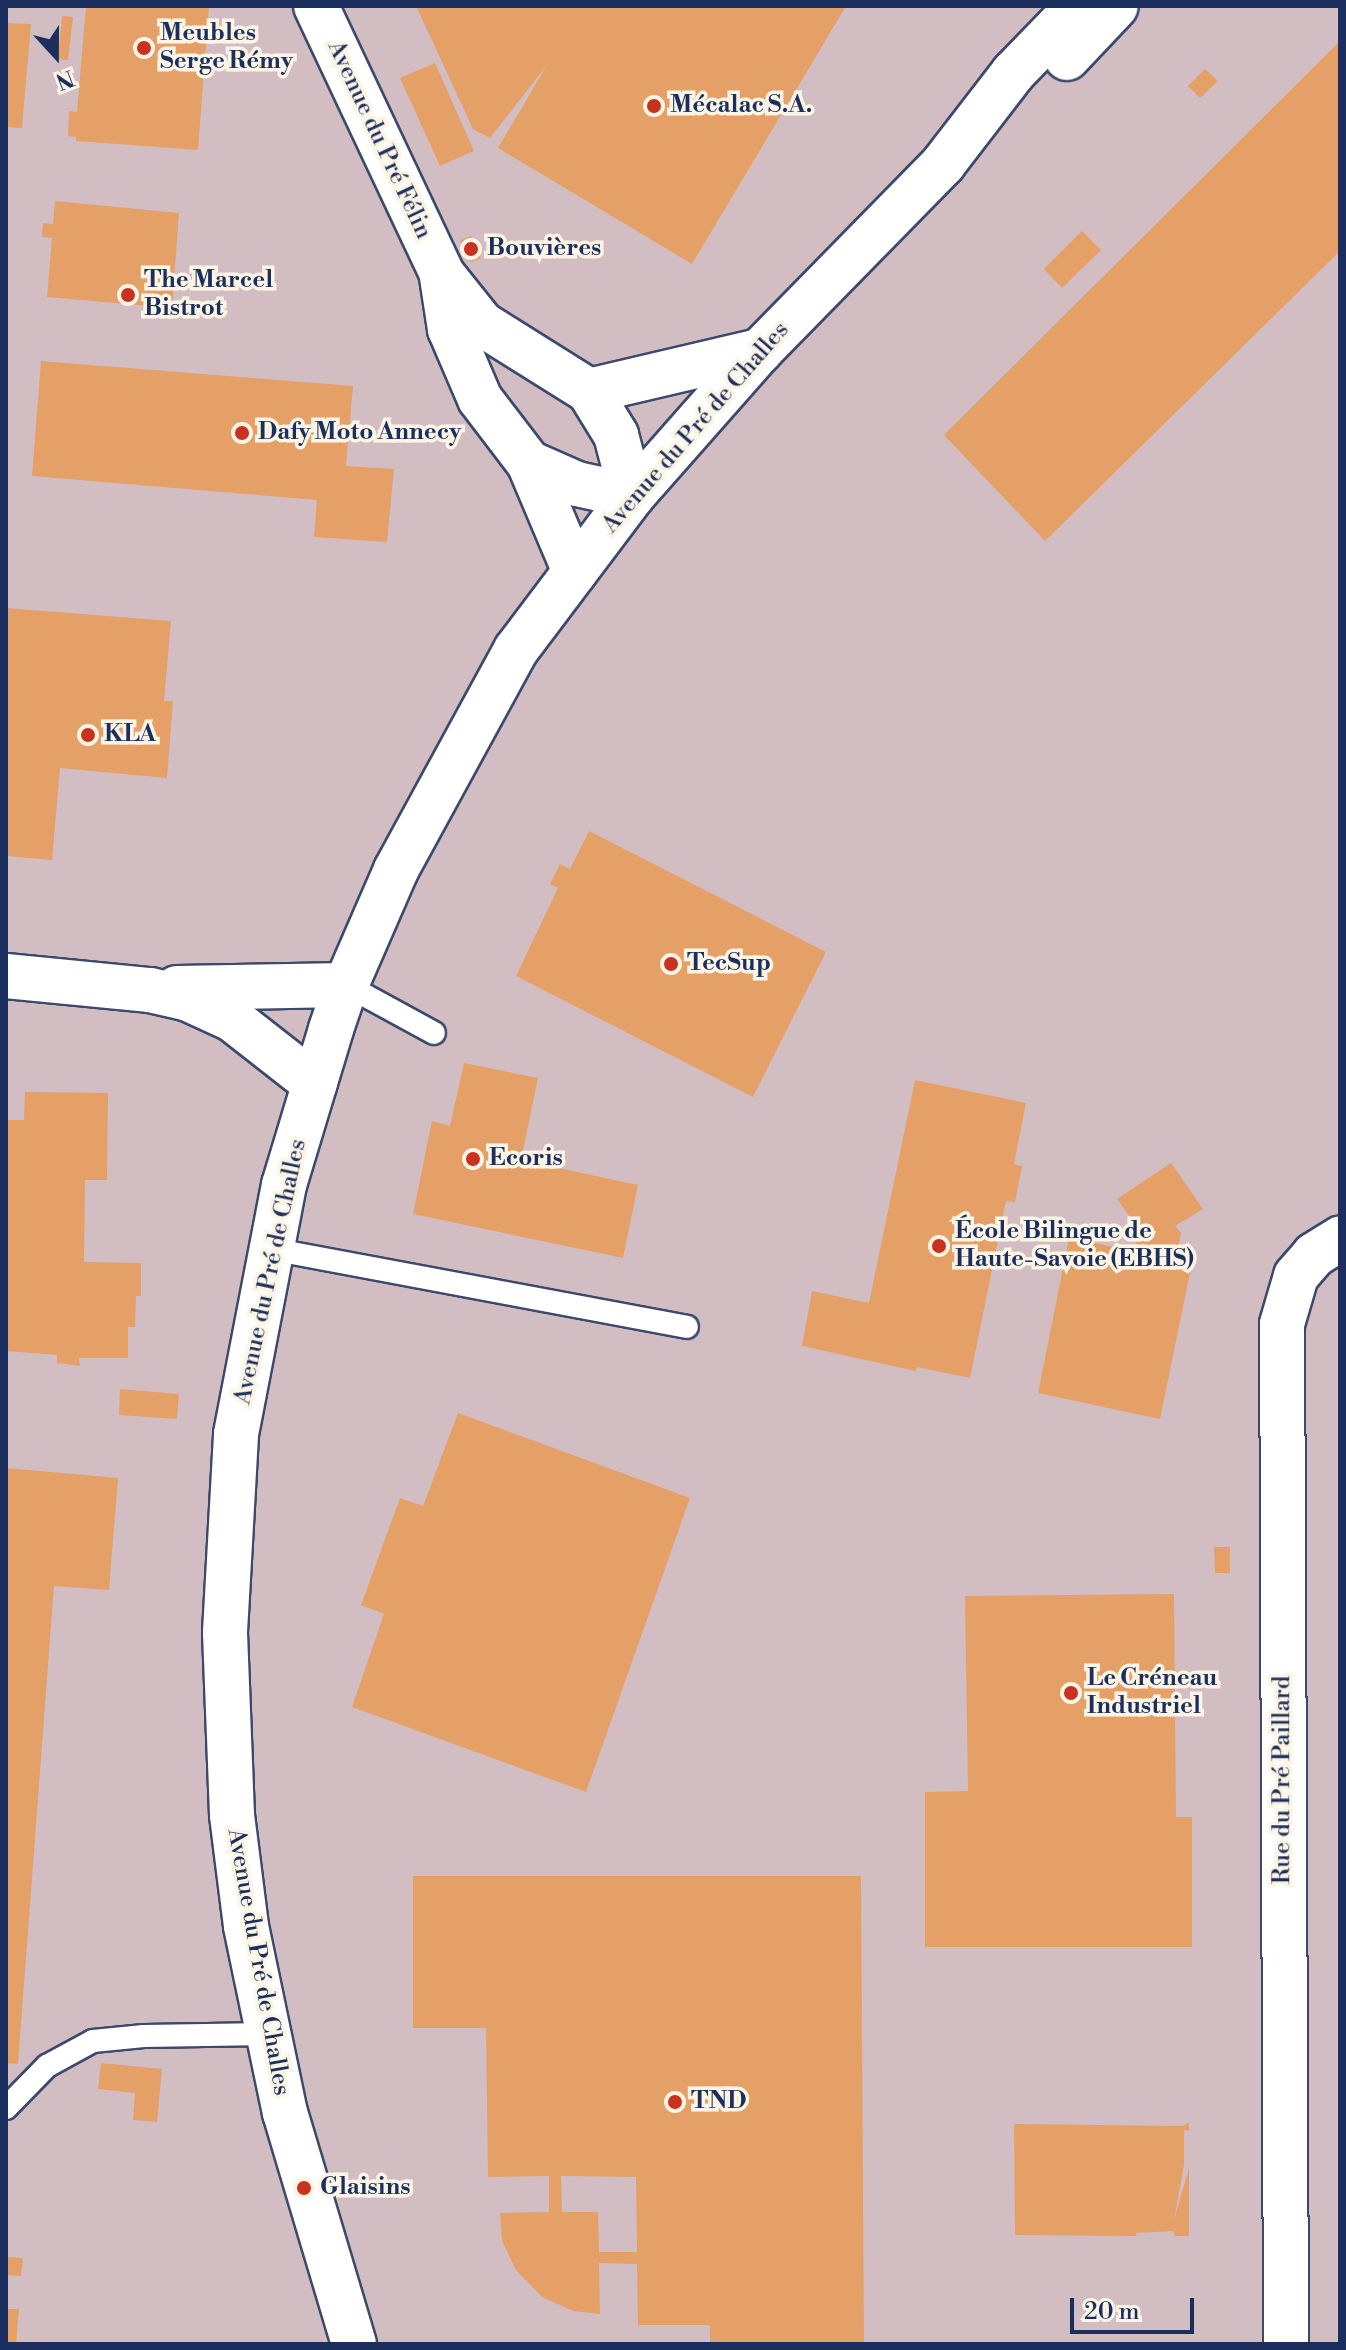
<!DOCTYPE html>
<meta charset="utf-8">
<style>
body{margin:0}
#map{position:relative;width:1346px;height:2350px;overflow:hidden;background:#efdfbe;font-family:"Libre Bodoni",serif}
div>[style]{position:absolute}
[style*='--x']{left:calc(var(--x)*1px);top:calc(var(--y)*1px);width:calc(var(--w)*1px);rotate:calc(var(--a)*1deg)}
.industrial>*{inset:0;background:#d2bec2}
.building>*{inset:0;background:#e4a067}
.roads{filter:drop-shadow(2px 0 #3b496c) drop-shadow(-2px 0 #3b496c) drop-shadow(0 2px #3b496c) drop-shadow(0 -2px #3b496c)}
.lane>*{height:22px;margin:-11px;padding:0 11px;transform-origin:11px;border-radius:11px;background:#fff}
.street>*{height:44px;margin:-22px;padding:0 22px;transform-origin:22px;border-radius:22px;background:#fff}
.dots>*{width:22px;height:22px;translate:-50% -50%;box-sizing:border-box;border:4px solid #fcf5e5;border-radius:50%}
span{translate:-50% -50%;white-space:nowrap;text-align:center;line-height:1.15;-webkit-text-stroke:7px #fcf5e5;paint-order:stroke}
.poi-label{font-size:24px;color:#1b2f5e;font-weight:700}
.left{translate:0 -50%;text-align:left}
.street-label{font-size:24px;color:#1b2f5e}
.frame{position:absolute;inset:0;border:8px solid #1b2f5e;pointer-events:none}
.north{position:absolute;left:16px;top:16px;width:80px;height:80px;-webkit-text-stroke:6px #fcf5e5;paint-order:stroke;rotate:159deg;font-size:22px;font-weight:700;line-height:32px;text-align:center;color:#1b2f5e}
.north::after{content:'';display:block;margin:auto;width:28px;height:36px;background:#1b2f5e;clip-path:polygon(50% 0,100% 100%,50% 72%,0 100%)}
.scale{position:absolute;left:1070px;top:2298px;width:124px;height:36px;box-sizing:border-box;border:4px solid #1b2f5e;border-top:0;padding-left:10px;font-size:24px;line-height:28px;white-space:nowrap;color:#1b2f5e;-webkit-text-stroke:6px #fcf5e5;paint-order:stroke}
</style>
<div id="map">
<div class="industrial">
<i style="clip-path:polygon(6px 6px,1340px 6px,1340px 2344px,6px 2344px)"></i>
</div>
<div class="building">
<i style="clip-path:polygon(86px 6px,209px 6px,198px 150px,76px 141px,76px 137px,68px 136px,69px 111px,77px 112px)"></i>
<i style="clip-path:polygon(416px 6px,846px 6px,692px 264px,498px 148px,547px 65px,490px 138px,473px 129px)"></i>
<i style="clip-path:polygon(62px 16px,73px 17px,68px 60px,58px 59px)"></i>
<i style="clip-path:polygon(6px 23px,31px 24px,22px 128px,6px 127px)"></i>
<i style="clip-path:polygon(1340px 41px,1340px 251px,1045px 541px,944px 435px)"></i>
<i style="clip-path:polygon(435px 63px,474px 151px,440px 166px,400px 78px)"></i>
<i style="clip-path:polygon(1205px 69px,1218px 81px,1200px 98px,1188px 86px)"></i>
<i style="clip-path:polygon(55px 201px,179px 213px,172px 308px,47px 297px,52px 238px,42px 237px,43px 223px,53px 224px)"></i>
<i style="clip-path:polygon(1082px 231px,1101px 250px,1062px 288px,1044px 269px)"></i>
<i style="clip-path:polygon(471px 236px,481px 258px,471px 262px,460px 240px)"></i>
<i style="clip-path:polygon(41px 361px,353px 386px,346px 466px,394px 469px,387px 542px,314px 537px,317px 500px,32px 476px)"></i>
<i style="clip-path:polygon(6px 608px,171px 621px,164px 701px,173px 701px,167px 778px,60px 768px,52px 860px,6px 856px)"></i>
<i style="clip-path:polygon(589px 831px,826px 952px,753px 1097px,516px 976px,558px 888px,550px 884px,560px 864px,570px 869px)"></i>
<i style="clip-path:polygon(464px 1063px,538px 1078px,521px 1160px,638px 1185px,623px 1258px,413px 1214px,432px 1121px,450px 1126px)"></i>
<i style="clip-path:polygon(915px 1080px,1026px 1103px,1014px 1164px,1022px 1166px,1015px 1202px,1006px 1201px,970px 1378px,917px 1367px,916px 1371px,802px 1346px,812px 1291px,869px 1303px)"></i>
<i style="clip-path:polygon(25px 1092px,108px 1093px,107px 1180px,85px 1180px,84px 1262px,141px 1263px,141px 1296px,136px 1296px,135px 1327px,128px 1327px,128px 1358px,79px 1358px,80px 1366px,57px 1363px,57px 1355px,6px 1351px,6px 1120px,24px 1120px)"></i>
<i style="clip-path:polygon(1171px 1163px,1203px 1209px,1175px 1226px,1181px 1233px,1176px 1260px,1192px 1263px,1160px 1419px,1038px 1393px,1069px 1238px,1134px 1251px,1139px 1230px,1117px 1199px)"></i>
<i style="clip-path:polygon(120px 1389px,179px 1394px,177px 1419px,119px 1415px)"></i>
<i style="clip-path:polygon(458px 1413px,690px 1498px,586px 1792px,352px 1707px,384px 1614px,361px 1605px,400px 1498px,423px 1506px)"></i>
<i style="clip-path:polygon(6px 1468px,118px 1478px,109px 1590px,54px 1586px,18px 2064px,6px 2063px)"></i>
<i style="clip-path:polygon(1214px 1547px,1230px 1547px,1230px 1573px,1215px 1573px)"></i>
<i style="clip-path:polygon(1174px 1594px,1176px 1817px,1192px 1817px,1192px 1947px,925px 1947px,925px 1792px,968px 1791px,965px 1596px)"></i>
<i style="clip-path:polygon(evenodd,413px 1876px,861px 1876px,864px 2344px,710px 2344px,710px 2325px,638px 2325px,637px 2264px,599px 2263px,600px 2314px,573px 2311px,542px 2297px,516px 2270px,502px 2241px,500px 2213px,549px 2212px,549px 2176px,488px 2177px,486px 2028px,413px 2028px,413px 1876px,561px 2176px,636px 2177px,637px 2252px,599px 2252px,598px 2212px,562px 2212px,561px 2176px)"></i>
<i style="clip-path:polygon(101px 2063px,162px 2069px,157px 2122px,133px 2120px,135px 2093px,98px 2089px)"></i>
<i style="clip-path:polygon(1189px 2122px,1189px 2131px,1184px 2130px,1184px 2165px,1174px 2220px,1189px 2168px,1189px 2236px,1174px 2236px,1174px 2231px,1136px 2233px,1137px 2236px,1015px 2235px,1014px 2124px,1183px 2126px)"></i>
<i style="clip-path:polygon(6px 2257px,23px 2258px,21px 2276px,6px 2275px)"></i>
<i style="clip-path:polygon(6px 2309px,19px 2309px,16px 2344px,6px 2343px)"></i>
</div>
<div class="roads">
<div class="lane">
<i style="--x:346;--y:985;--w:100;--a:28.6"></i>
<i style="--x:271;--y:1249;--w:423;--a:10.6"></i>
<i style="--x:6;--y:2108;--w:59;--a:-45.7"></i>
<i style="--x:47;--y:2066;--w:52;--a:-28.5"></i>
<i style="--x:93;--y:2041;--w:51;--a:-5.6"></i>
<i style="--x:144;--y:2036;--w:124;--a:-0.9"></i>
</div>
<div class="street">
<i style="--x:316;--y:6;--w:296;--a:64.8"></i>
<i style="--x:442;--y:274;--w:64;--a:51.3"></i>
<i style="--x:482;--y:324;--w:126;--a:32.1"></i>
<i style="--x:589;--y:391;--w:52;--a:58.5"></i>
<i style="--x:616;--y:435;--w:63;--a:75.3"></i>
<i style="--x:1067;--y:58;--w:71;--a:-46.7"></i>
<i style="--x:442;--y:277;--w:53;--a:81.3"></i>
<i style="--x:450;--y:329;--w:76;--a:66.8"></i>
<i style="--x:480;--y:399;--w:81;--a:52.6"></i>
<i style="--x:529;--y:463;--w:118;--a:67.1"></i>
<i style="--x:589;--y:391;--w:176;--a:-13.2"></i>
<i style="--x:529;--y:463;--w:52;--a:23.6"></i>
<i style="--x:577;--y:484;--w:56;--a:12.3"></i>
<i style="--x:6;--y:976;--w:145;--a:5.6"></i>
<i style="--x:150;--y:990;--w:37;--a:13"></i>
<i style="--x:186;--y:998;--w:51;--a:24.5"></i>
<i style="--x:232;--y:1019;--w:105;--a:38.1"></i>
<i style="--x:177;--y:988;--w:169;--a:-1"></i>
<i style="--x:354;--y:2344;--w:241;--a:-106.6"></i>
<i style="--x:285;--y:2113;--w:191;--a:-101.8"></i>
<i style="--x:246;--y:1926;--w:112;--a:-97.2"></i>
<i style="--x:232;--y:1815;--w:183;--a:-92.2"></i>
<i style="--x:225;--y:1632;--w:198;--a:-86.8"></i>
<i style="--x:236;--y:1434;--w:254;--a:-79.1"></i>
<i style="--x:284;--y:1185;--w:163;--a:-73.2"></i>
<i style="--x:331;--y:1029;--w:46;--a:-71.2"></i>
<i style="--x:346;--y:985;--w:125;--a:-66.5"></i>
<i style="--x:396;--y:870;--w:251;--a:-61.4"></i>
<i style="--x:516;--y:650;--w:193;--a:-53"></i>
<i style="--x:632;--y:496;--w:193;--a:-48.6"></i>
<i style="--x:760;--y:351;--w:262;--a:-45.6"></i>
<i style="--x:943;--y:164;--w:115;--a:-52.4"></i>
<i style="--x:1013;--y:73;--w:93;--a:-45.9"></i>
<i style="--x:1286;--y:2344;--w:1020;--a:-90.22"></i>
<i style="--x:1282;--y:1324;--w:50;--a:-73.7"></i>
<i style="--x:1296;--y:1276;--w:28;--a:-49"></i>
<i style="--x:1314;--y:1255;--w:31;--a:-32"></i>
</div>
</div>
<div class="dots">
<i style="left:144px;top:48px;background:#c8321e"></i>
<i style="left:654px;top:106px;background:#c8321e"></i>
<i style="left:471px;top:249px;background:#c8321e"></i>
<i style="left:128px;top:295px;background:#c8321e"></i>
<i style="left:242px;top:433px;background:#c8321e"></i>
<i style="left:88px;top:735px;background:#c8321e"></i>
<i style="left:671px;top:964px;background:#c8321e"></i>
<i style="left:473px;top:1159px;background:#c8321e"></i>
<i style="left:939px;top:1246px;background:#c8321e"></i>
<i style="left:1071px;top:1693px;background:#c8321e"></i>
<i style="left:675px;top:2102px;background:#c8321e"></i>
<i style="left:304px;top:2188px;background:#c8321e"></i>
</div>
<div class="poi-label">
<span class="left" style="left:160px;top:48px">Meubles<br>Serge Rémy</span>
<span class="left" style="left:670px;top:106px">Mécalac S.A.</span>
<span class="left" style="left:487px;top:249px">Bouvières</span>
<span class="left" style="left:144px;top:295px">The Marcel<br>Bistrot</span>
<span class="left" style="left:258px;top:433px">Dafy Moto Annecy</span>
<span class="left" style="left:104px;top:735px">KLA</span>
<span class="left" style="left:687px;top:964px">TecSup</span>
<span class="left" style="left:489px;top:1159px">Ecoris</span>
<span class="left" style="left:955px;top:1246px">École Bilingue de<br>Haute-Savoie (EBHS)</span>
<span class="left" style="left:1087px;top:1693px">Le Créneau<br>Industriel</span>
<span class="left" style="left:691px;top:2102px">TND</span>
<span class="left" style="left:320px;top:2188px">Glaisins</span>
</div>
<div class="street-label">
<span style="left:379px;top:140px;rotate:65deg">Avenue du Pré Félin</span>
<span style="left:696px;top:428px;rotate:-49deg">Avenue du Pré de Challes</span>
<span style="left:271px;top:1272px;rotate:-78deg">Avenue du Pré de Challes</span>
<span style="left:1283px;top:1780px;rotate:-90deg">Rue du Pré Paillard</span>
<span style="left:258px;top:1962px;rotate:80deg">Avenue du Pré de Challes</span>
</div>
<div class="frame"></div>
<div class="north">N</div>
<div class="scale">20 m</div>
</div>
